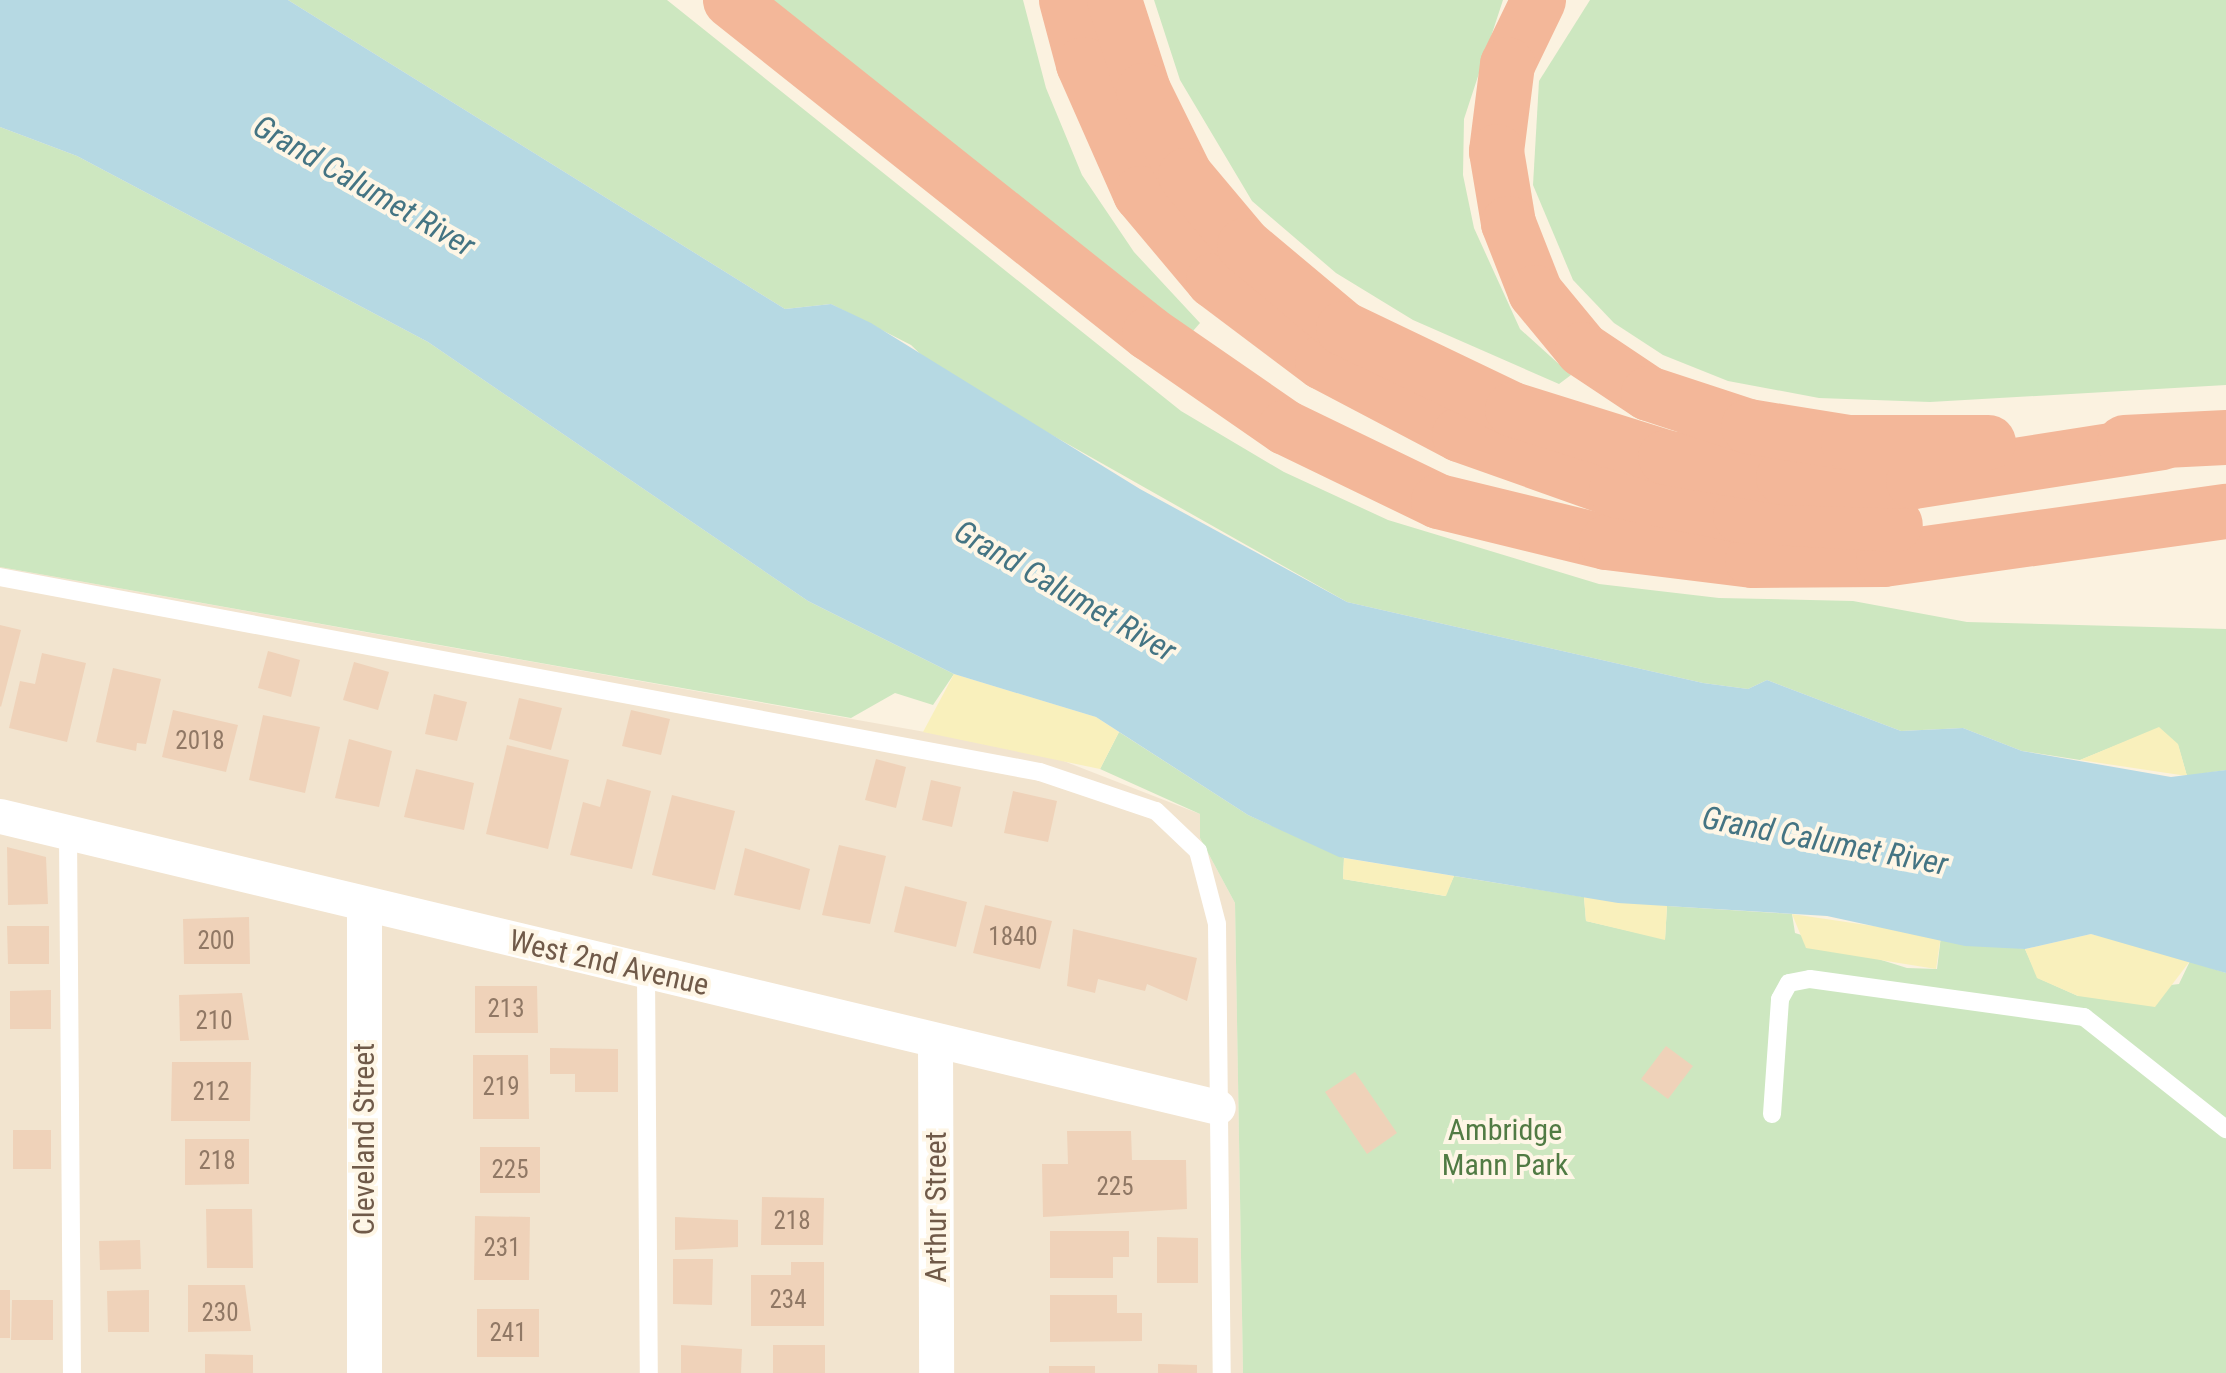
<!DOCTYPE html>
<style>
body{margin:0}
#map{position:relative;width:2226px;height:1373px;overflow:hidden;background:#fbf2e0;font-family:"Roboto Condensed",sans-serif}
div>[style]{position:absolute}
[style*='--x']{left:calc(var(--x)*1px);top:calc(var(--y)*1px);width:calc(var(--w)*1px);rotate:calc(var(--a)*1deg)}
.residential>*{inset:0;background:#f2e4cf}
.green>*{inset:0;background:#cde7c0}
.sand>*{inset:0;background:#f9f0bc}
.water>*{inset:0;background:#b6d9e3}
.building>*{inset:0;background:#efd2b9}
.service>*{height:18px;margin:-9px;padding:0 9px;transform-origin:9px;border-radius:9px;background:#fff}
.minor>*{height:35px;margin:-17.5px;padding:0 17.5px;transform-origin:17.5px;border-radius:17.5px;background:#fff}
.motorway>*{height:55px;margin:-27.5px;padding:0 27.5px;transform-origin:27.5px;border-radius:27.5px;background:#f3b799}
span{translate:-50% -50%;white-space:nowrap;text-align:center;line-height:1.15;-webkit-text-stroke:8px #fef6e6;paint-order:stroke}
.number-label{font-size:25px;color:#907865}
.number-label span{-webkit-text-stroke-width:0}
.street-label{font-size:30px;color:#705a49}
.park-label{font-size:30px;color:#517b44}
.water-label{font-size:32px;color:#447483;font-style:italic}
</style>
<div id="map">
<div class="residential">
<i style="clip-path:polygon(0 567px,1043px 753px,1200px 814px,1200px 838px,1235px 903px,1243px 1373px,0 1373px)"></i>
</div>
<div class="green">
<i style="clip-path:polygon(288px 0,667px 0,1181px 411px,1284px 472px,1388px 520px,1599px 584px,1719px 598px,1853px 601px,1967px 622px,2226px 629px,2226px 770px,2187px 776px,2178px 745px,2159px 728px,2080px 760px,2022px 751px,1963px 728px,1901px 731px,1767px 680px,1748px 689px,1703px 683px,1347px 602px,937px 370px,911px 345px,831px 304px,785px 309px)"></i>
<i style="clip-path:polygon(770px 0,1023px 0,1046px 88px,1082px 175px,1134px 252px,1200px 323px,1193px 331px,1179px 323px)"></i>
<i style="clip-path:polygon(1154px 0,1503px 0,1464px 119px,1463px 175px,1474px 228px,1520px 329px,1571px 375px,1559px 384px,1413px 320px,1336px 273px,1252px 201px,1180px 80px)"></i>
<i style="clip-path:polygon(1590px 0,2226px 0,2226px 385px,1930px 402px,1819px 398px,1728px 381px,1663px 355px,1614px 323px,1573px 280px,1533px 185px,1539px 81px)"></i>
<i style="clip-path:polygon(0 127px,77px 156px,428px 342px,808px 601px,954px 674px,933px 705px,895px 693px,851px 718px,0 567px)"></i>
<i style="clip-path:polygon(1119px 732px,1248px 815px,1344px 858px,1343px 879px,1445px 896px,1454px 876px,1584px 897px,1586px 921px,1665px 939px,1667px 906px,1792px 914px,1795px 933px,1907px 968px,1937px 969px,1941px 936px,2025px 949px,2038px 978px,2078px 996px,2179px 984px,2190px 961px,2226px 973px,2226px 1373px,1243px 1373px,1235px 903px,1200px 838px,1200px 814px,1100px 769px)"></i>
</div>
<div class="sand">
<i style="clip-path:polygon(954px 674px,1096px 717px,1119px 732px,1100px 769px,923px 732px)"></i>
<i style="clip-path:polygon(2159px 727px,2178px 744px,2187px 776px,2080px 760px)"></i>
<i style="clip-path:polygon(1344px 858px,1454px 876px,1446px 896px,1343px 879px)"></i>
<i style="clip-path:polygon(1584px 897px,1667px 906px,1665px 940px,1586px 921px)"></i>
<i style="clip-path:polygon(1792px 914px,1941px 936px,1936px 969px,1806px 948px)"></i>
<i style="clip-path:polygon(2091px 934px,2160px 951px,2190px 961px,2155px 1007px,2078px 996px,2037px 978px,2025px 949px)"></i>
</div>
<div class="water">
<i style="clip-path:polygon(0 0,288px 0,785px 309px,831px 304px,871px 323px,1140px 489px,1347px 602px,1703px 683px,1748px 689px,1767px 680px,1901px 731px,1963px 728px,2022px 751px,2171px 777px,2226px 770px,2226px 973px,2091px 934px,2025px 949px,1965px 946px,1827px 916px,1618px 903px,1339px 857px,1248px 815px,1096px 717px,954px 674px,808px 601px,428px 342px,77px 156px,0 127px)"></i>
</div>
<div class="building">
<i style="clip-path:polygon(0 625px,21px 630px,1px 707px,0 706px)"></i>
<i style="clip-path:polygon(268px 651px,300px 660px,291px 697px,258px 688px)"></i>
<i style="clip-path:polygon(42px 653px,86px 663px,67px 742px,9px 728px,20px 681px,35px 684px)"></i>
<i style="clip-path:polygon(354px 662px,389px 672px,378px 710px,343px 700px)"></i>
<i style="clip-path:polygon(113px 668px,161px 679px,146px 744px,137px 743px,136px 751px,96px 742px)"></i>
<i style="clip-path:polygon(434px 694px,467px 702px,457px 741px,425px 734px)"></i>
<i style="clip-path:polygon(519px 698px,562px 708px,551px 750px,509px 739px)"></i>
<i style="clip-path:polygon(173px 710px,238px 725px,226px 772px,162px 757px)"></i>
<i style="clip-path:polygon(631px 710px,670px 719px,661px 755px,622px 746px)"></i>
<i style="clip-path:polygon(263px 715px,320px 727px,305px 793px,249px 780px)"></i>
<i style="clip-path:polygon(349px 739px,392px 751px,379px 807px,335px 798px)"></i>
<i style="clip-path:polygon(507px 745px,569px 760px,548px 849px,486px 834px)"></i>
<i style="clip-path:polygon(876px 759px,906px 767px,896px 808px,865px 800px)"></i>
<i style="clip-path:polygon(416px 769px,474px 783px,464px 830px,404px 817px)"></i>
<i style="clip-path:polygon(607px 779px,651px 791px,632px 869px,570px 855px,583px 802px,600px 807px)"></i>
<i style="clip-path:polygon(931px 780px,961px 787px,952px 827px,922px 820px)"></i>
<i style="clip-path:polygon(1013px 791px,1057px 801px,1048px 842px,1004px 833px)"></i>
<i style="clip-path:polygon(672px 795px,735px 811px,715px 890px,652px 875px)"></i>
<i style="clip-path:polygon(839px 845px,886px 856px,870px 924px,822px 915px)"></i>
<i style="clip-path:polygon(7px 847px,46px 857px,48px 904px,8px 905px)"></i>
<i style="clip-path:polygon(745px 848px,810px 869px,800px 910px,734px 895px)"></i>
<i style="clip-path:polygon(905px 886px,967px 902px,956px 947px,894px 932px)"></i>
<i style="clip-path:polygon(985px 905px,1052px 921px,1040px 969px,973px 953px)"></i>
<i style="clip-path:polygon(249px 917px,250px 964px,184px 964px,183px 919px)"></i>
<i style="clip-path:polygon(7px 926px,49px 926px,49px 964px,8px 964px)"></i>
<i style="clip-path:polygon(1073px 929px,1197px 958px,1187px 1001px,1147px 984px,1145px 991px,1098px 979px,1095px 993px,1067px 986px)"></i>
<i style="clip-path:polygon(475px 986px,537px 986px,538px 1033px,475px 1033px)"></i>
<i style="clip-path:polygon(51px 990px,51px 1029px,10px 1029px,10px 991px)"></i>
<i style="clip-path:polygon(242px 993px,249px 1040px,180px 1041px,179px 995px)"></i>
<i style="clip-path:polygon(1666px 1046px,1693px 1066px,1668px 1099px,1641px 1079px)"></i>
<i style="clip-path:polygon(550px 1048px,618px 1049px,618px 1092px,575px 1092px,575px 1074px,550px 1074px)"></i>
<i style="clip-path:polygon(473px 1055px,528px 1055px,529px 1119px,473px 1119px)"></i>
<i style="clip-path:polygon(172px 1062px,251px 1062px,250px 1121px,171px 1121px)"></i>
<i style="clip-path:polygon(1355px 1072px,1397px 1133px,1367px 1154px,1325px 1092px)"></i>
<i style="clip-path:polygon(13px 1130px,51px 1130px,51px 1169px,13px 1169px)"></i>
<i style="clip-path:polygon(1067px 1131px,1131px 1131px,1132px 1160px,1186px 1160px,1187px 1209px,1043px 1217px,1042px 1164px,1068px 1164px)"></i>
<i style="clip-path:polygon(185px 1139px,249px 1139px,249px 1184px,185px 1185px)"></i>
<i style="clip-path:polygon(480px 1147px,540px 1147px,540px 1193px,480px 1193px)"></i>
<i style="clip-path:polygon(762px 1197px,824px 1198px,823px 1245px,761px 1245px)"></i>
<i style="clip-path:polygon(206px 1209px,252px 1209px,253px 1268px,207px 1268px)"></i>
<i style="clip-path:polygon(475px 1216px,530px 1217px,529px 1280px,474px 1280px)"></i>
<i style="clip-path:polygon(675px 1217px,738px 1220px,738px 1247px,675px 1250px)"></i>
<i style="clip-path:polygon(1050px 1231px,1129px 1231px,1129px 1257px,1113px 1257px,1113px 1278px,1050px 1278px)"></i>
<i style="clip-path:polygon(1157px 1237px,1198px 1238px,1198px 1283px,1157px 1283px)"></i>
<i style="clip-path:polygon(140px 1240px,141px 1269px,100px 1270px,99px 1241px)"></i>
<i style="clip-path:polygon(673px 1259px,713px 1259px,712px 1305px,673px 1304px)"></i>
<i style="clip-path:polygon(791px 1262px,824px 1262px,824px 1326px,751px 1326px,751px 1275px,791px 1275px)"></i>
<i style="clip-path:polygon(188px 1285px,245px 1285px,251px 1331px,188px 1332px)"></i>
<i style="clip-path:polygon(0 1290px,10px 1290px,10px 1338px,0 1338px)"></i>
<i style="clip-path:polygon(149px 1290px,149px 1332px,108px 1332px,107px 1291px)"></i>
<i style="clip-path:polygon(1050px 1295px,1117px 1295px,1117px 1313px,1142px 1313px,1142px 1341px,1050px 1342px)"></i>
<i style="clip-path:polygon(12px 1300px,53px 1300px,53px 1340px,11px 1340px)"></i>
<i style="clip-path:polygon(477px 1309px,539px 1309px,539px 1357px,477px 1357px)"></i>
<i style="clip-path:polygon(681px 1345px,742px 1349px,741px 1373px,681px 1373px)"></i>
<i style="clip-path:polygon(773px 1345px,825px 1345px,825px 1373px,773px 1373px)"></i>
<i style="clip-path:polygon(205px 1354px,253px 1355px,253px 1373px,205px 1373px)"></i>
<i style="clip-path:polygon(1158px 1364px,1197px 1365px,1197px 1373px,1158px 1373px)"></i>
<i style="clip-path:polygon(1049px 1366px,1095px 1366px,1095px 1373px,1049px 1373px)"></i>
</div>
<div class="service">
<i style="--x:0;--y:577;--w:1058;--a:10.62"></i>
<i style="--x:1040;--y:772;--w:122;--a:18.6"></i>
<i style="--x:1156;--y:811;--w:58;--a:43.6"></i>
<i style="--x:1198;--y:851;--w:75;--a:75.4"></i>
<i style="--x:1217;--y:924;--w:449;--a:89.4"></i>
<i style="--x:68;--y:833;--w:540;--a:89.58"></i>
<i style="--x:646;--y:972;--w:401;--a:89.6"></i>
<i style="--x:1772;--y:1114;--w:115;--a:-86"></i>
<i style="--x:1780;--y:999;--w:18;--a:-61"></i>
<i style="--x:1789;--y:983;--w:21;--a:-11"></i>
<i style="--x:1810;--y:979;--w:277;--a:7.9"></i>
<i style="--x:2084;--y:1017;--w:181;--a:38.3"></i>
</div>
<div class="minor">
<i style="--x:0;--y:816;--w:1252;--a:13.44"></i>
<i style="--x:935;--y:1041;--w:332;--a:89.8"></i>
<i style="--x:364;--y:1373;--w:468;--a:-90"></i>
</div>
<div class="motorway">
<i style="--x:730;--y:0;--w:535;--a:38.48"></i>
<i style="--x:1149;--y:333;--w:165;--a:34.7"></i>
<i style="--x:1285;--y:427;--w:170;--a:25.8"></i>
<i style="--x:1438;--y:501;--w:173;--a:13.7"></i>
<i style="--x:1606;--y:542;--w:147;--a:7"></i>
<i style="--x:1752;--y:560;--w:131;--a:-0.4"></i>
<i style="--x:1883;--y:559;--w:346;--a:-8"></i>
<i style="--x:1066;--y:0;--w:66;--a:75.1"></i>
<i style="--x:1083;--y:64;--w:141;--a:66.2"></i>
<i style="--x:1140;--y:193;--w:114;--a:50"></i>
<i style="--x:1213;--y:280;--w:136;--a:37"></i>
<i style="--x:1322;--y:362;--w:155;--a:27.7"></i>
<i style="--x:1459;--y:434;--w:167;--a:19.6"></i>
<i style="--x:1616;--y:490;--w:126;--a:11.4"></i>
<i style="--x:1740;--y:515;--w:155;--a:3.3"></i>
<i style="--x:1114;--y:0;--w:95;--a:72.1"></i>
<i style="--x:1143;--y:90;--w:95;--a:63.7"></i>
<i style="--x:1185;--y:175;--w:92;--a:49.9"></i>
<i style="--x:1244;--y:245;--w:129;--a:40"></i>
<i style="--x:1343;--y:328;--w:187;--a:25.6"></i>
<i style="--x:1512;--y:409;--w:160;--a:17.4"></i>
<i style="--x:1665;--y:457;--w:120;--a:9.6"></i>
<i style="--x:1783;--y:477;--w:130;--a:1.8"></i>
<i style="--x:1913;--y:481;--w:252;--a:-8.9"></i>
<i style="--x:1538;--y:0;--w:71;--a:115.8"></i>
<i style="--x:1507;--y:64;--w:88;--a:97.2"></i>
<i style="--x:1496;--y:151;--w:73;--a:80.5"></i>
<i style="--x:1508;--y:223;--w:74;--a:68.6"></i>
<i style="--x:1535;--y:292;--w:74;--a:50.5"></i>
<i style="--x:1582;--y:349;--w:79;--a:33.7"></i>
<i style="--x:1648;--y:393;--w:105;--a:18.3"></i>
<i style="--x:1748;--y:426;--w:101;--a:9.1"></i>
<i style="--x:1848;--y:442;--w:140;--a:0"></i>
<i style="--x:2124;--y:442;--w:102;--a:-2.8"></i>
</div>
<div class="number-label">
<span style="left:200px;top:741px">2018</span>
<span style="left:1013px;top:937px">1840</span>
<span style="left:216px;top:941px">200</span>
<span style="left:506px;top:1009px">213</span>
<span style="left:214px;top:1021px">210</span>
<span style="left:501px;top:1087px">219</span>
<span style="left:211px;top:1092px">212</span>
<span style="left:217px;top:1161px">218</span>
<span style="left:510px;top:1170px">225</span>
<span style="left:1115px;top:1187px">225</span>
<span style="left:792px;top:1221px">218</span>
<span style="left:502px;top:1248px">231</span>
<span style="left:788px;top:1300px">234</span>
<span style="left:220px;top:1313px">230</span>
<span style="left:508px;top:1333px">241</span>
</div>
<div class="street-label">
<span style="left:609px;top:963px;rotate:13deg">West 2nd Avenue</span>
<span style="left:364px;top:1139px;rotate:-90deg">Cleveland Street</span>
<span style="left:936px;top:1207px;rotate:-90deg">Arthur Street</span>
</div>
<div class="park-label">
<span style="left:1505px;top:1147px">Ambridge<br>Mann Park</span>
</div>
<div class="water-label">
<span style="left:364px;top:186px;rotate:30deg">Grand Calumet River</span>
<span style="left:1065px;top:591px;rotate:30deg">Grand Calumet River</span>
<span style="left:1825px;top:841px;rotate:11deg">Grand Calumet River</span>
</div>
</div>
